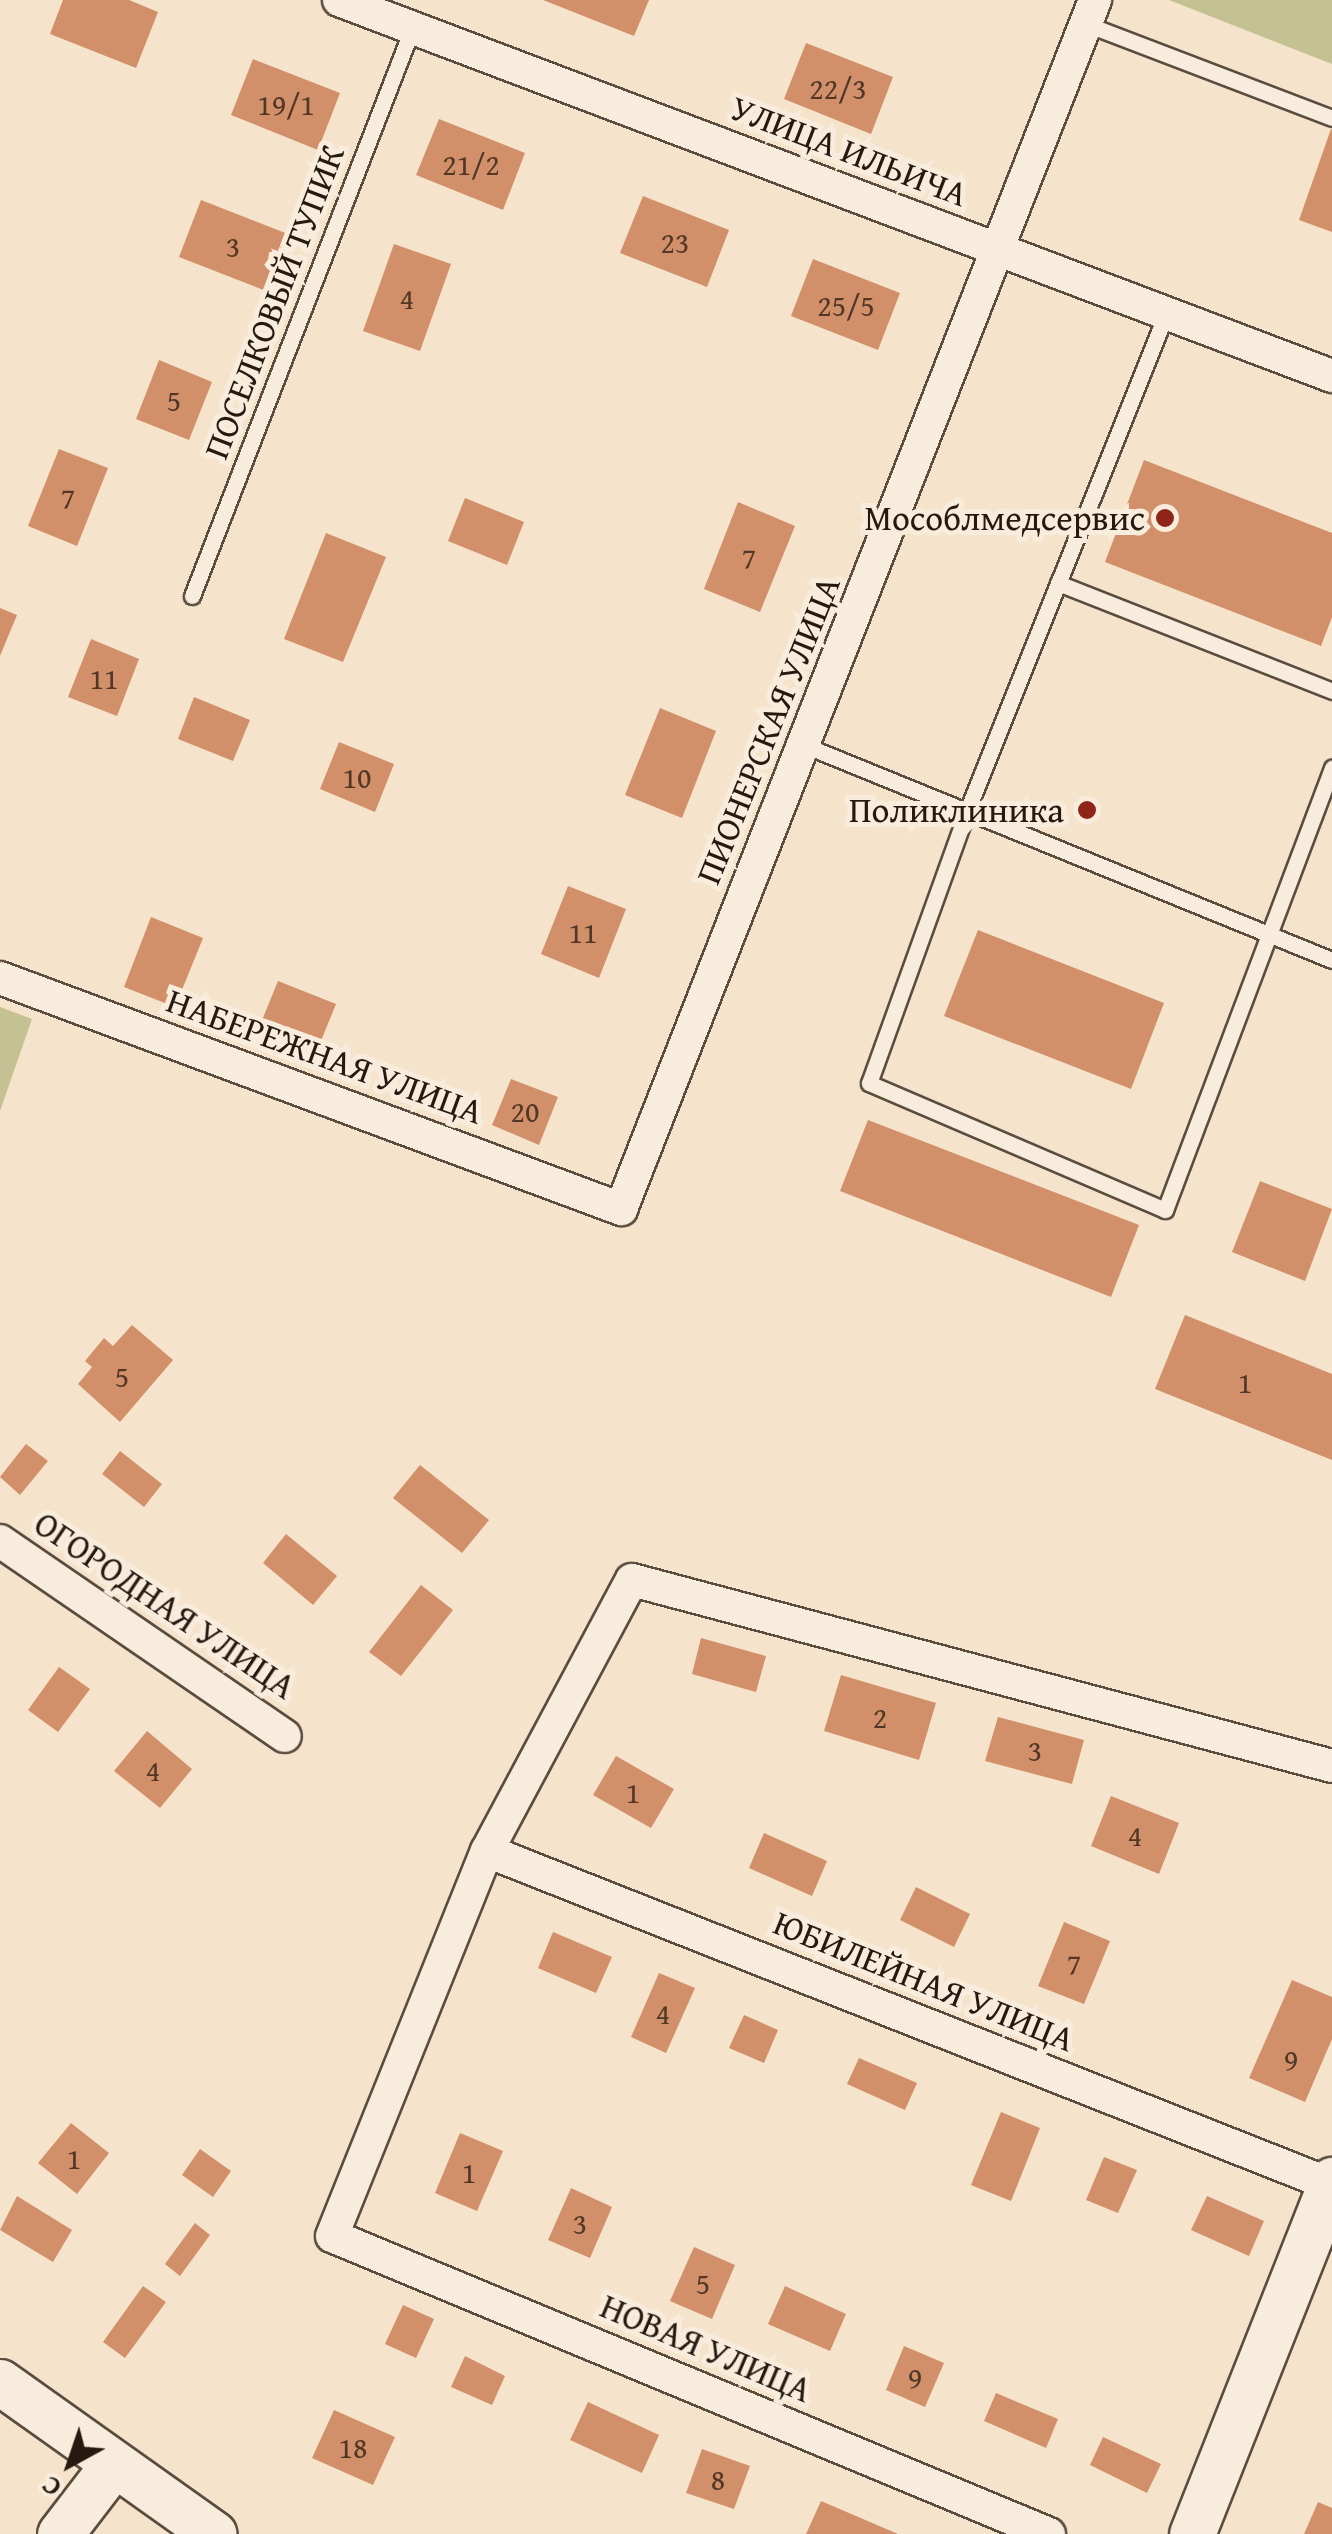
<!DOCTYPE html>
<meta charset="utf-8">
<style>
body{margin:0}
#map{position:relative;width:1332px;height:2534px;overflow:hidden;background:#f5e3cb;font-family:"Gentium Book Plus",serif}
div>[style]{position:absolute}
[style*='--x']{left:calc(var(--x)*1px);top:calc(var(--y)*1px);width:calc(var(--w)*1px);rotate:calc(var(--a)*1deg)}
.green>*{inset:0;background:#c4c192}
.building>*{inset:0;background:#d1906a}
.roads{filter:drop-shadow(2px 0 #5a4c3f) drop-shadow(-2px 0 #5a4c3f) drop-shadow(0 2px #5a4c3f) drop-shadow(0 -2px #5a4c3f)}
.lane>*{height:15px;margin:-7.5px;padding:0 7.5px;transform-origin:7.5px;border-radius:7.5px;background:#f8eddd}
.street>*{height:32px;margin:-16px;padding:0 16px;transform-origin:16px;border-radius:16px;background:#f8eddd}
.secondary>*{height:45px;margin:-22.5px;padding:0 22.5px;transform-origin:22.5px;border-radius:22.5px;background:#f8eddd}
.dots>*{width:28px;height:28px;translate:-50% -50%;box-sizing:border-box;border:5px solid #f8eddd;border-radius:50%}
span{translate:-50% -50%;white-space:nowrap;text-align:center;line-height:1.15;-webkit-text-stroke:10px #f8eddd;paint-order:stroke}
.number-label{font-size:30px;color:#523726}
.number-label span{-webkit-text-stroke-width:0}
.street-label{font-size:35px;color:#271910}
.poi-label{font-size:35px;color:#271910}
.right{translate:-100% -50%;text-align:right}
.north{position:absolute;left:20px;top:2414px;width:100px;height:100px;-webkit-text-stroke:8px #f8eddd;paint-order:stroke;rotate:220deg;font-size:28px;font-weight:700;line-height:40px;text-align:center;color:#271910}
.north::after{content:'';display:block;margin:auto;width:35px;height:45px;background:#271910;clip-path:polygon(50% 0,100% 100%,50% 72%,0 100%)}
</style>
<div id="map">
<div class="green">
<i style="clip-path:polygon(1169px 0,1332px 0,1332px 64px)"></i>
<i style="clip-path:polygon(0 1007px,32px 1019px,0 1111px)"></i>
</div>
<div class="building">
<i style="clip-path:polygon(63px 0,129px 0,158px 12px,136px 68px,50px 34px)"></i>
<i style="clip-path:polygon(543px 0,649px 0,634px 36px)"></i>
<i style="clip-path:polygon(806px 43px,893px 77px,871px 134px,784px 99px)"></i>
<i style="clip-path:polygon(253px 59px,340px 93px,318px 150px,231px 115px)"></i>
<i style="clip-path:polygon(439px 119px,525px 153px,503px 210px,416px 175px)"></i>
<i style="clip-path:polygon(1331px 129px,1332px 129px,1332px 232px,1299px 220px)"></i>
<i style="clip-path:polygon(643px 196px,729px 230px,707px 287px,620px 253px)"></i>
<i style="clip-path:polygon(201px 200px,288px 234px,266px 291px,179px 257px)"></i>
<i style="clip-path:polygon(394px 244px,451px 264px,420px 351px,363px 331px)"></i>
<i style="clip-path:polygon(813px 259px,900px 293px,878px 350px,791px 316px)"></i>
<i style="clip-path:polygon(159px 360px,212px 382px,189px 440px,136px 419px)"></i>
<i style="clip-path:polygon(59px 449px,108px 468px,77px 546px,28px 526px)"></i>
<i style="clip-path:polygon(1144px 460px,1332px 533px,1332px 617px,1321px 646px,1105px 562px)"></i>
<i style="clip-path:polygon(465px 498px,524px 522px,507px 565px,448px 541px)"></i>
<i style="clip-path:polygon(738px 502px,795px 526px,760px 612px,704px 589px)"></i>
<i style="clip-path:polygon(326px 533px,386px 557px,343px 662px,284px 639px)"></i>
<i style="clip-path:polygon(0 608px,17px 615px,0 656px)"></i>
<i style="clip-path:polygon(91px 639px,139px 659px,117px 716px,68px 697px)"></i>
<i style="clip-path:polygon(194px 697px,250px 720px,233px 761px,178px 739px)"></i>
<i style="clip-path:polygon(660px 708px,716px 731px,682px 818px,625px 795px)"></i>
<i style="clip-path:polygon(339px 742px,394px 764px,375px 812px,320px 789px)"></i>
<i style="clip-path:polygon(568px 886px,626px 909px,599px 978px,541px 954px)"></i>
<i style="clip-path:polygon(151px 917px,203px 938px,175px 1007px,124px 987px)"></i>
<i style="clip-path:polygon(978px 930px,1164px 1003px,1131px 1089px,944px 1016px)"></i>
<i style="clip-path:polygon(278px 981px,336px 1004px,316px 1053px,258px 1030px)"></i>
<i style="clip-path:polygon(511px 1079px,558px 1097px,539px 1145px,492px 1125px)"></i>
<i style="clip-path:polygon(868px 1120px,1139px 1225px,1111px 1297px,840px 1191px)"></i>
<i style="clip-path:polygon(1260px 1181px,1332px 1209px,1305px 1281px,1232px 1252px)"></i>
<i style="clip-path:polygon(1185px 1315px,1332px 1374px,1332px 1460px,1155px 1389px)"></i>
<i style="clip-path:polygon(132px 1325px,173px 1360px,120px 1422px,78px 1384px,92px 1367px,85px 1361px,104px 1338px,113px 1346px)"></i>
<i style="clip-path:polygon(26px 1444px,48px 1461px,20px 1495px,0 1477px)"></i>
<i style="clip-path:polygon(120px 1451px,162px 1484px,144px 1507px,102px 1474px)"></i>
<i style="clip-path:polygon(420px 1465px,489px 1520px,462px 1553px,393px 1498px)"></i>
<i style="clip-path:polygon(286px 1534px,337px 1576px,313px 1605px,263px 1563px)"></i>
<i style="clip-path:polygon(421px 1585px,453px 1610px,401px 1676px,369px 1652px)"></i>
<i style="clip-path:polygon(701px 1638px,766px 1656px,756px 1692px,692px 1674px)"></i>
<i style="clip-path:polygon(59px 1667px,90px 1689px,58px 1732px,28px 1710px)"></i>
<i style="clip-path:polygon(841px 1675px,936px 1703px,919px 1760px,824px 1731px)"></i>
<i style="clip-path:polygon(998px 1717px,1084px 1740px,1072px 1784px,985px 1761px)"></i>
<i style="clip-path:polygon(147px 1731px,192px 1769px,160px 1808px,114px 1771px)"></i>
<i style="clip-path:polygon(616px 1756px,674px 1789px,651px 1828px,593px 1795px)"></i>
<i style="clip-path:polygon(1111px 1796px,1179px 1823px,1159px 1874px,1091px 1846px)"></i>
<i style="clip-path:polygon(764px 1833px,827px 1861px,812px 1896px,749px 1868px)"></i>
<i style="clip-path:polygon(916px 1887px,970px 1914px,954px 1947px,900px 1920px)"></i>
<i style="clip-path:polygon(1064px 1922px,1110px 1941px,1084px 2004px,1038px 1986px)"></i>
<i style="clip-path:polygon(553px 1932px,612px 1957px,596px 1993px,538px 1968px)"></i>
<i style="clip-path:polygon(659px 1973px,695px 1988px,666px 2053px,631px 2037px)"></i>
<i style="clip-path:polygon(1292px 1980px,1332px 1997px,1332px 2039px,1305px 2102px,1249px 2078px)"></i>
<i style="clip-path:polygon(744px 2015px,778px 2030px,764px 2063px,729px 2048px)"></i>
<i style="clip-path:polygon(859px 2058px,917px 2083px,905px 2110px,847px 2084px)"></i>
<i style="clip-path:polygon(1001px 2112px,1040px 2128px,1011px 2201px,971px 2185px)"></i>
<i style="clip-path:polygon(71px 2123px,109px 2153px,77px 2194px,38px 2163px)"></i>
<i style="clip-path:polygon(460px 2133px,503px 2151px,477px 2211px,435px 2193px)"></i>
<i style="clip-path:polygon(200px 2149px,231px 2171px,213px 2197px,182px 2175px)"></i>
<i style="clip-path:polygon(1104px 2157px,1137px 2170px,1118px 2213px,1086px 2200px)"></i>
<i style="clip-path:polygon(571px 2188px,612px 2207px,590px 2258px,548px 2240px)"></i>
<i style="clip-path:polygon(17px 2196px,72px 2230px,53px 2262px,0 2230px)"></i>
<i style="clip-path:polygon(1207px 2196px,1264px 2221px,1249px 2256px,1191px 2230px)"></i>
<i style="clip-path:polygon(195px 2223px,210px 2235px,180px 2276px,165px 2264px)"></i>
<i style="clip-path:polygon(694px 2247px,735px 2265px,712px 2319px,670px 2301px)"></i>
<i style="clip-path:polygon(143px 2286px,166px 2302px,125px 2358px,103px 2342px)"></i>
<i style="clip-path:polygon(785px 2286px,846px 2314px,830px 2351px,768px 2324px)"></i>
<i style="clip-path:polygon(403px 2305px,434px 2319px,416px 2358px,385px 2344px)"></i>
<i style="clip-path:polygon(904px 2346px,944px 2363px,925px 2407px,886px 2390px)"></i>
<i style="clip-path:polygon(465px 2356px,505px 2376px,492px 2405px,451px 2387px)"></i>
<i style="clip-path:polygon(996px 2393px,1058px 2419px,1046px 2448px,984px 2421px)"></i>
<i style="clip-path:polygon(588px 2402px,659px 2435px,642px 2473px,570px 2440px)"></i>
<i style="clip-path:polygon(334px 2410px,395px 2437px,373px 2485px,312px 2458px)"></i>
<i style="clip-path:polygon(1103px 2437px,1161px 2464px,1147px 2493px,1090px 2465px)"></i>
<i style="clip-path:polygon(702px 2449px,750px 2466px,734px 2509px,686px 2493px)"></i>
<i style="clip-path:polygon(821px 2501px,898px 2534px,806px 2534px)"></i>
<i style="clip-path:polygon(1318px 2502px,1332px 2508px,1332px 2534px,1304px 2534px)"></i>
</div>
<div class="roads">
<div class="lane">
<i style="--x:1086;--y:24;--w:263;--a:20.9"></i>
<i style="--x:1166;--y:314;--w:535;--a:111.82"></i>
<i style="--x:967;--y:811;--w:289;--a:109.8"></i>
<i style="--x:869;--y:1083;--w:322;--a:23.2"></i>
<i style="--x:1165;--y:1210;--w:473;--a:-69.3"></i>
<i style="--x:1058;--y:583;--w:295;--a:21.5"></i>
<i style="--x:192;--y:596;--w:608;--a:-68.79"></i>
<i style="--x:804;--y:745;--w:570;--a:22.16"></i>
</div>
<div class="street">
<i style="--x:339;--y:0;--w:1062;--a:20.74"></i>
<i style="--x:0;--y:978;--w:663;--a:20.4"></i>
<i style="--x:621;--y:1209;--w:1299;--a:-68.59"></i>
<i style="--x:0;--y:1541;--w:345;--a:34.4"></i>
<i style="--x:487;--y:1851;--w:909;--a:21.57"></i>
<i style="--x:1049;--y:2534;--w:776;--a:-157.43"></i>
<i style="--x:332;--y:2236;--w:415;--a:-68.1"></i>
<i style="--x:487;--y:1851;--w:307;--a:-61.9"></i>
<i style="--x:632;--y:1580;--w:724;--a:14.88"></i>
</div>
<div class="secondary">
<i style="--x:0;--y:2382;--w:262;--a:35.4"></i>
<i style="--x:60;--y:2534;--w:87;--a:-52.5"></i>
<i style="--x:1192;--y:2534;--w:381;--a:-68.4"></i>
</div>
</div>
<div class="dots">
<i style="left:1165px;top:518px;background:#8f2418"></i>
<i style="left:1087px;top:810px;background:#8f2418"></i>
</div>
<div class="number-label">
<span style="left:838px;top:88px">22/3</span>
<span style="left:286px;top:104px">19/1</span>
<span style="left:471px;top:164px">21/2</span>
<span style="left:675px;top:242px">23</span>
<span style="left:233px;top:246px">3</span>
<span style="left:407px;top:298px">4</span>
<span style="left:846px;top:305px">25/5</span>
<span style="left:174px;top:400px">5</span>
<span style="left:68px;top:497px">7</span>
<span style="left:749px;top:557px">7</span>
<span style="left:104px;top:678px">11</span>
<span style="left:357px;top:777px">10</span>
<span style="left:583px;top:932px">11</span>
<span style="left:525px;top:1111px">20</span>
<span style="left:122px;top:1376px">5</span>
<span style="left:1245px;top:1382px">1</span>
<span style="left:880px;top:1717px">2</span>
<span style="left:1035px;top:1750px">3</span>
<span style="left:153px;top:1770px">4</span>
<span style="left:633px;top:1792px">1</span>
<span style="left:1135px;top:1835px">4</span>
<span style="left:1074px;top:1963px">7</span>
<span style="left:663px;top:2013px">4</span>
<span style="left:1291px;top:2059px">9</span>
<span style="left:74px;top:2158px">1</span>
<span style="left:469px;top:2172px">1</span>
<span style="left:580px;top:2223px">3</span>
<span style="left:703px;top:2283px">5</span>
<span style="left:915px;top:2377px">9</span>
<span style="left:353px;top:2447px">18</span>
<span style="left:718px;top:2479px">8</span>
</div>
<div class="street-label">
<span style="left:849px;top:151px;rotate:21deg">УЛИЦА ИЛЬИЧА</span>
<span style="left:274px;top:302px;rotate:-69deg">ПОСЕЛКОВЫЙ ТУПИК</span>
<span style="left:768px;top:730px;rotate:-68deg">ПИОНЕРСКАЯ УЛИЦА</span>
<span style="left:325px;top:1056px;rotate:20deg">НАБЕРЕЖНАЯ УЛИЦА</span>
<span style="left:165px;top:1605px;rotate:34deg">ОГОРОДНАЯ УЛИЦА</span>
<span style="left:924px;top:1981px;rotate:22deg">ЮБИЛЕЙНАЯ УЛИЦА</span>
<span style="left:706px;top:2348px;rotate:23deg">НОВАЯ УЛИЦА</span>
</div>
<div class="poi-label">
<span class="right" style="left:1145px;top:518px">Мособлмедсервис</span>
<span class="right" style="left:1064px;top:810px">Поликлиника</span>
</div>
<div class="north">С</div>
</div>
